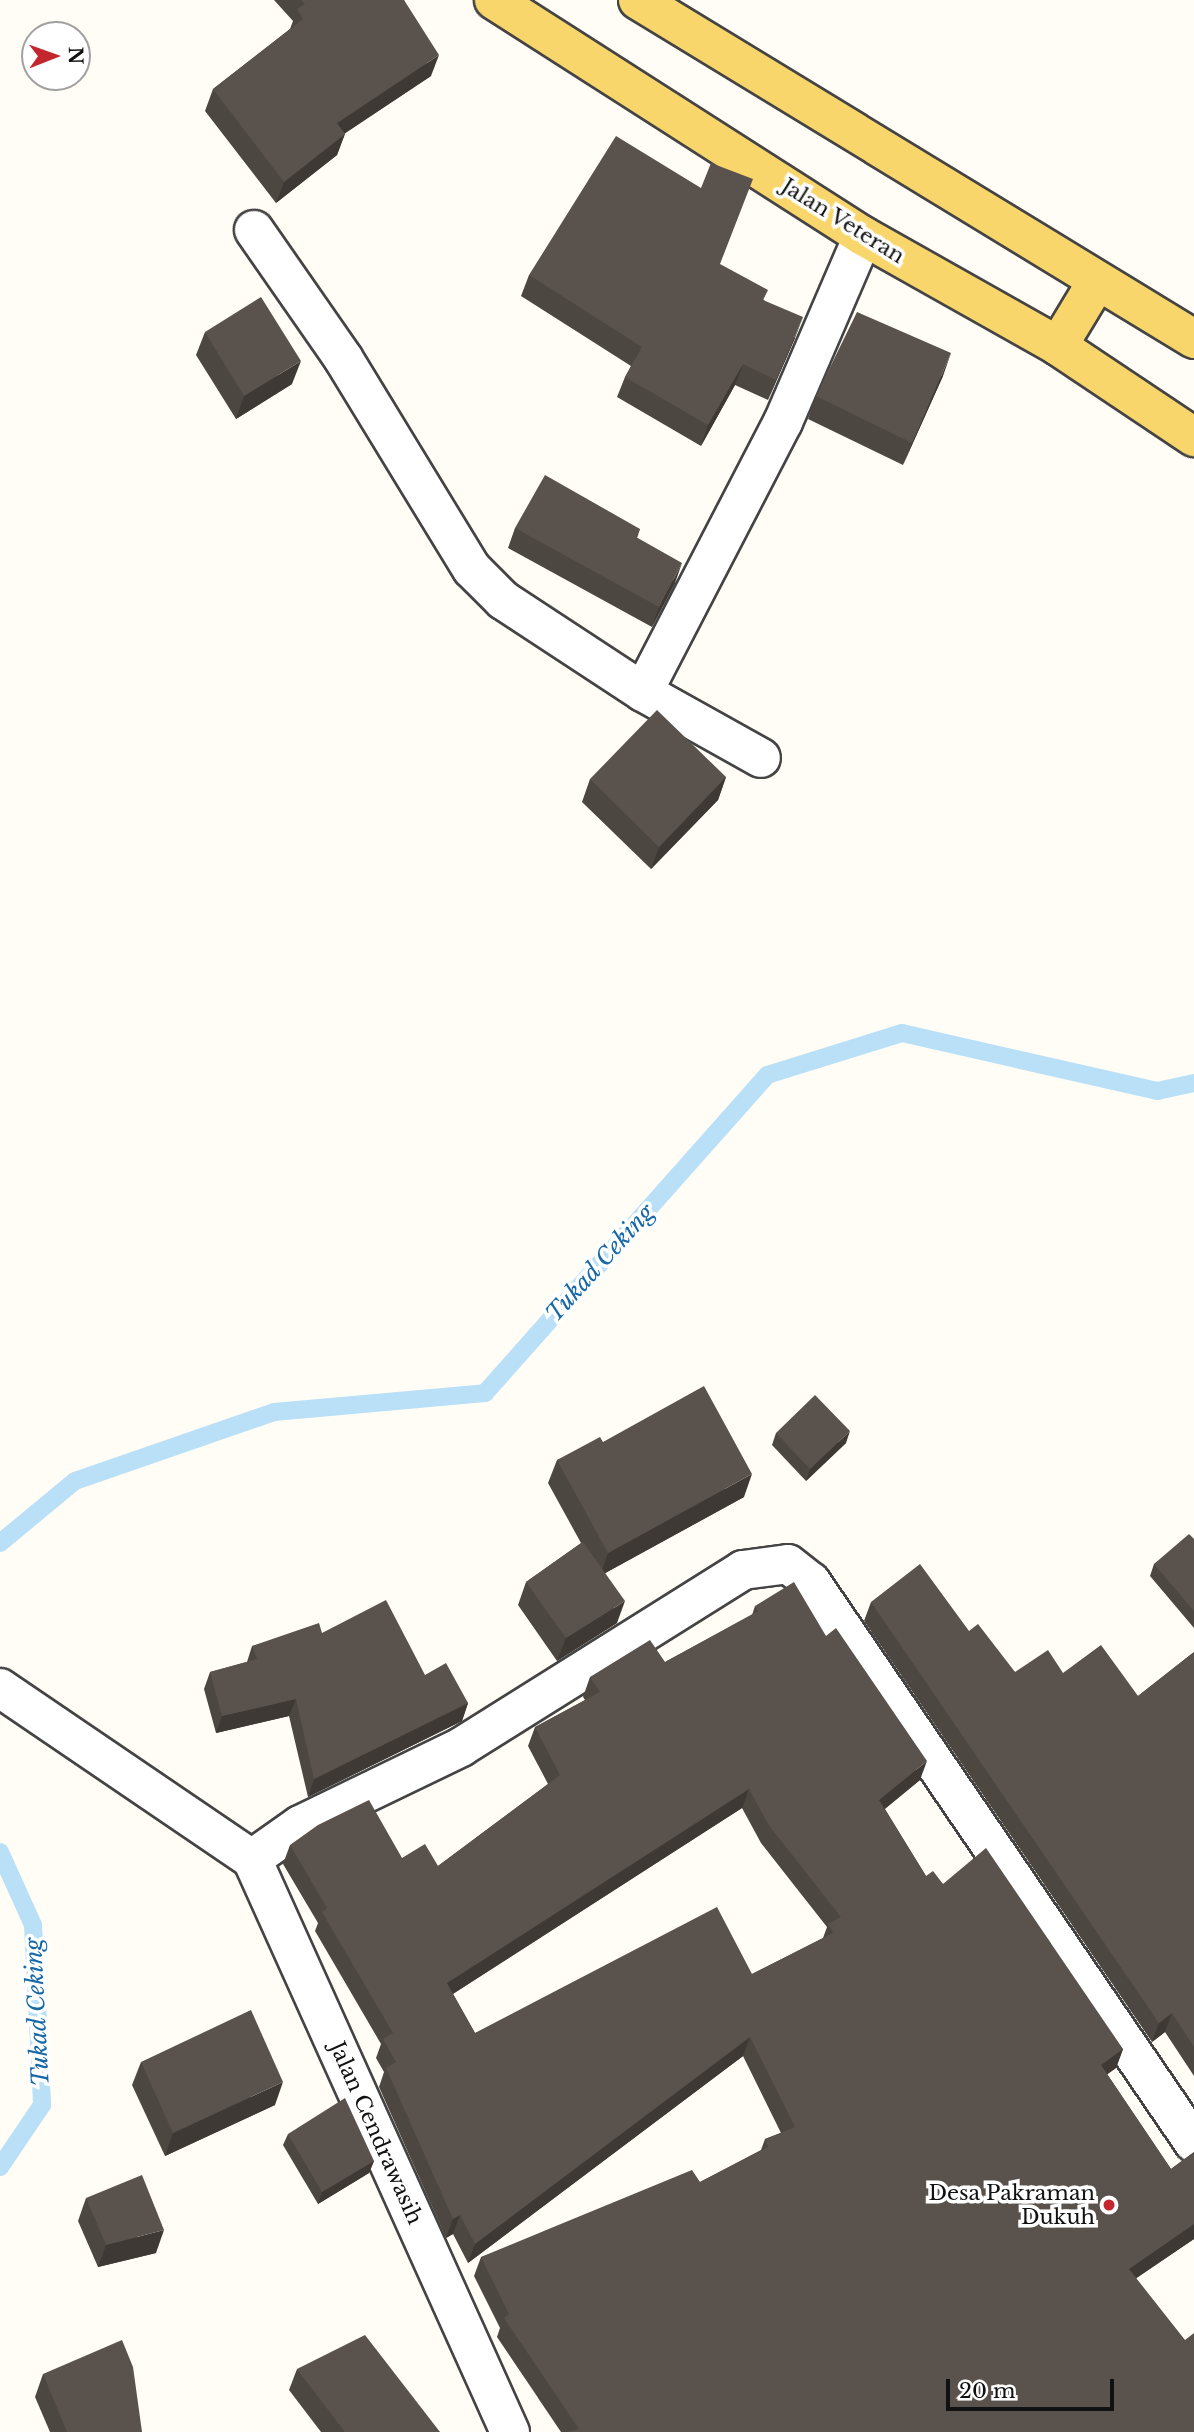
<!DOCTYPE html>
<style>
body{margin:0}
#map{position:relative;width:1194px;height:2432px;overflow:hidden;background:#fffdf5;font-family:"Libre Baskerville",serif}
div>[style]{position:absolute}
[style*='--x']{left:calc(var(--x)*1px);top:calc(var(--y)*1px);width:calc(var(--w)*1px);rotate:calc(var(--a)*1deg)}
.stream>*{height:18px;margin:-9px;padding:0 9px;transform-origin:9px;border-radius:9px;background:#b9e0f7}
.roads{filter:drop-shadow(2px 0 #444) drop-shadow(-2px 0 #444) drop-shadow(0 2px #444) drop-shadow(0 -2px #444)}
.minor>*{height:38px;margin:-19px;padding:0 19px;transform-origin:19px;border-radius:19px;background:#fff}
.major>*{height:38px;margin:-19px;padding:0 19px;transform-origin:19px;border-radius:19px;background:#f9d66b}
.wall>*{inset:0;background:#4d4742}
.shaded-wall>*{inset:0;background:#3f3936}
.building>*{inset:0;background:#5a524d}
.dots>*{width:19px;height:19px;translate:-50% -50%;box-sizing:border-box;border:4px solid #fff;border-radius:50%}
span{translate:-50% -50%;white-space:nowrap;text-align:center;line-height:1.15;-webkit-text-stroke:7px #fff;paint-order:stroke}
.street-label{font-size:21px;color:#111}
.poi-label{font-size:21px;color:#111}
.right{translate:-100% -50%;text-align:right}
.water-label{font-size:23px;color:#1768a6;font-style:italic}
.north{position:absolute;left:21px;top:21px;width:70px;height:70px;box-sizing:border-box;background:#fff;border:2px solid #a0a0a0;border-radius:50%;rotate:89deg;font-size:19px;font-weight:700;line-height:28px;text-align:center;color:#111}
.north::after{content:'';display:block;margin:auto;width:24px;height:32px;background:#c4262e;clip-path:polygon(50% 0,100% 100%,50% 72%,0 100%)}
.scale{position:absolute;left:946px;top:2379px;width:168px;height:32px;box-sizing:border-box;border:4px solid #111;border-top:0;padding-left:9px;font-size:21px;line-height:24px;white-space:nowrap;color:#111;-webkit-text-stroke:5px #fff;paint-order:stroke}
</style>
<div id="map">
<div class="stream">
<i style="--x:0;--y:1543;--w:97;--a:-39.6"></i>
<i style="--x:75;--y:1481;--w:211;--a:-19.1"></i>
<i style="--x:274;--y:1412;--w:212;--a:-5.1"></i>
<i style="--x:485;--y:1393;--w:425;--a:-48.4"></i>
<i style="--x:767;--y:1075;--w:141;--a:-17.3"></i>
<i style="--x:902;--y:1033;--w:262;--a:12.8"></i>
<i style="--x:1157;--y:1091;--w:38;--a:-12"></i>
<i style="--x:0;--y:1852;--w:80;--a:65.7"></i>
<i style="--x:33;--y:1925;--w:180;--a:87.1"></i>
<i style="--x:42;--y:2105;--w:75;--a:124.1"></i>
</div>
<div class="roads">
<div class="minor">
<i style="--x:254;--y:230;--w:156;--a:55.2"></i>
<i style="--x:343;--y:358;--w:247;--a:58.6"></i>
<i style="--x:472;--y:569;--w:44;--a:45"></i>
<i style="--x:503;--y:600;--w:168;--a:33.3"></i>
<i style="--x:643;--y:692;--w:304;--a:-62.6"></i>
<i style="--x:783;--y:422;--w:202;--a:-66.7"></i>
<i style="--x:643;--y:692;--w:135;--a:29.2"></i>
<i style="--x:0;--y:1688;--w:305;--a:34.2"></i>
<i style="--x:510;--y:2432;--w:628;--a:-114.24"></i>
<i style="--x:252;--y:1859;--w:59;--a:-35.3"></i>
<i style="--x:300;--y:1825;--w:179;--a:-25.8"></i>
<i style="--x:461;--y:1747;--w:333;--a:-32.1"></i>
<i style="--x:743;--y:1570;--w:45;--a:-7.6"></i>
<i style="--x:788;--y:1564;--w:29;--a:38"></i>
<i style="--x:811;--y:1582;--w:679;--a:55.68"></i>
</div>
<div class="major">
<i style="--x:494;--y:0;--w:438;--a:32.6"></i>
<i style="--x:863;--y:236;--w:224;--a:29.4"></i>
<i style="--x:1058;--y:346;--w:164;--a:33.8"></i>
<i style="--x:638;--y:0;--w:651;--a:31.37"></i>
<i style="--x:1058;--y:346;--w:74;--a:-58.9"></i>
</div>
</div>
<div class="wall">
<i style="clip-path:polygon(274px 0,404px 0,431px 76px,345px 133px,337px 155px,276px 203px,205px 111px,213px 89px,290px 29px,293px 21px)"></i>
<i style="clip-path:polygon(721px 265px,764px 300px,795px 338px,768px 400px,735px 385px,701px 446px,617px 397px,625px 377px,631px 366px,521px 296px,529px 275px)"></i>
<i style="clip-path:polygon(205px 332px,292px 384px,236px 419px,196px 355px)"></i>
<i style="clip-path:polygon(943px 376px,903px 465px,808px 419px,816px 396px)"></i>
<i style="clip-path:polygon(515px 528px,640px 529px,637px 538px,675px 583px,652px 627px,508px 548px)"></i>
<i style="clip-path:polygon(726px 777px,718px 800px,651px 869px,582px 802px,590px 779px)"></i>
<i style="clip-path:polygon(776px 1433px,846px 1443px,806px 1481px,772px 1445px)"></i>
<i style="clip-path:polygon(603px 1442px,744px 1497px,605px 1573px,617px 1623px,557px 1661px,518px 1605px,526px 1582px,581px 1543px,548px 1483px,557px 1460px)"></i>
<i style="clip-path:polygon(1194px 1539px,1194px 1628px,1150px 1576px,1154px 1564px)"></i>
<i style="clip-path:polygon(871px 1602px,969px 1631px,1015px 1672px,1063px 1673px,1138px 1696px,1194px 1652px,1194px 2076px,1165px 2032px,1152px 2042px,864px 1621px)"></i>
<i style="clip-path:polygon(evenodd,755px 1606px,826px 1636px,920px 1780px,885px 1809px,926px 1876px,943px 1884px,1123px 2049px,1116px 2068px,1107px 2074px,1171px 2169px,1194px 2152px,1194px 2239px,1136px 2278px,1194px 2432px,561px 2432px,497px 2337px,500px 2328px,474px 2276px,481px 2257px,700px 2182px,761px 2150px,765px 2139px,781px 2133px,743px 2056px,468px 2263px,453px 2234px,446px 2238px,379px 2087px,384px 2072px,376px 2058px,381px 2044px,315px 1931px,318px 1923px,283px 1864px,290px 1845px,402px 1858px,438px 1866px,548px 1784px,528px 1746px,535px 1727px,585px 1700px,583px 1697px,590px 1677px,665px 1662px,752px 1615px,755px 1606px,742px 1808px,761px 1843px,827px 1927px,823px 1938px,752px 1974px,475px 2033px,453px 1994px,742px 1808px)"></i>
<i style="clip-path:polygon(322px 1633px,425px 1675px,468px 1703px,462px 1721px,308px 1797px,289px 1716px,216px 1733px,204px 1689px,210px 1672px,247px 1662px,252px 1646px)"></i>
<i style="clip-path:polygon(141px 2062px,275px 2105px,165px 2156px,132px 2085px)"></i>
<i style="clip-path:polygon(288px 2134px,374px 2161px,369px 2173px,318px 2204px,283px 2145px)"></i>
<i style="clip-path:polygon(86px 2198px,156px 2253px,98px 2267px,78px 2221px)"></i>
<i style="clip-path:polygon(297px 2369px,440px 2432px,321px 2432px,289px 2390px)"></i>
<i style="clip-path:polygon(43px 2374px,142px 2432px,50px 2432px,35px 2397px)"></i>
</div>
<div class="shaded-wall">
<i style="clip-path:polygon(439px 55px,431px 76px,329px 144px,337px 123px)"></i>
<i style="clip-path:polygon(345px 134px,337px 155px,276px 203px,284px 182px)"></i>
<i style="clip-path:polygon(803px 317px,795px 338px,768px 400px,776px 380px)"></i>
<i style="clip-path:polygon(951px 353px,943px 376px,903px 465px,912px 443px)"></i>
<i style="clip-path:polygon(301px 361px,292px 384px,236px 419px,244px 396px)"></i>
<i style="clip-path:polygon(743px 364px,735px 385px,701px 446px,708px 425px)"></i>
<i style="clip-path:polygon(682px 563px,675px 583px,652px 627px,659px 607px)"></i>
<i style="clip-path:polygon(726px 777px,718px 800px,651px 869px,659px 847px)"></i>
<i style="clip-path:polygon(850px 1431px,846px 1443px,806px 1481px,810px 1469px)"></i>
<i style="clip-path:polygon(752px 1474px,744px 1497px,600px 1576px,608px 1553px)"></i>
<i style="clip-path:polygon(625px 1601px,617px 1623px,557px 1661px,566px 1638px)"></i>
<i style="clip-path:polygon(296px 1699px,289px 1716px,216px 1733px,222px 1716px)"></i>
<i style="clip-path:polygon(468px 1703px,462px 1721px,308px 1797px,314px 1779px)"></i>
<i style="clip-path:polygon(927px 1761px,920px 1780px,872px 1819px,879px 1800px)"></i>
<i style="clip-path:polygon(749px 1789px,742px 1808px,440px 2002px,447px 1983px)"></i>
<i style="clip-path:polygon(1172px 2013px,1165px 2032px,1152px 2042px,1159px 2023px)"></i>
<i style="clip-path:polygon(750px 2037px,743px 2056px,468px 2263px,475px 2244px)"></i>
<i style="clip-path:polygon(1123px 2049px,1116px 2068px,1094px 2084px,1101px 2065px)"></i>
<i style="clip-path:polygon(283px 2082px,275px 2105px,165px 2156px,173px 2133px)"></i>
<i style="clip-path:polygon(374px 2161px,369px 2173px,318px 2204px,322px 2192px)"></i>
<i style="clip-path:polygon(460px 2215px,453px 2234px,446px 2238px,453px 2219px)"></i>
<i style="clip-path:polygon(1194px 2224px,1194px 2239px,1122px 2288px,1129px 2269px)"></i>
<i style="clip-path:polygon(164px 2230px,156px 2253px,98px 2267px,106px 2245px)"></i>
</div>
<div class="building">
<i style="clip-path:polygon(301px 0,404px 0,439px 55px,337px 123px,345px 134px,284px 182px,213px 89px,303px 19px,297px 9px,305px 4px)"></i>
<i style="clip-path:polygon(616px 136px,701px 188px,711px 163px,753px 179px,720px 264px,768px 290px,763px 300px,803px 317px,776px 380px,743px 364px,708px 425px,625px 377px,642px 347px,529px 275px)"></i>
<i style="clip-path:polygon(261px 297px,301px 361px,244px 396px,205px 332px)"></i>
<i style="clip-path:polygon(857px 312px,951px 353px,912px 443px,816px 396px)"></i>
<i style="clip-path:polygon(545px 475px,640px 529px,636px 537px,682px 563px,659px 607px,515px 528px)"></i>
<i style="clip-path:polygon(657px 710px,726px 777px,659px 847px,590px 779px)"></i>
<i style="clip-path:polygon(704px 1386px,752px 1474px,608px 1553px,557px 1460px,600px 1437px,603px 1442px)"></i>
<i style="clip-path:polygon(815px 1395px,850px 1431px,810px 1469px,776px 1433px)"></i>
<i style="clip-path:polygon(1189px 1534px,1194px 1539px,1194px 1611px,1154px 1564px)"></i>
<i style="clip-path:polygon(583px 1542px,625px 1601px,566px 1638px,526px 1582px)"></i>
<i style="clip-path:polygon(920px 1564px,969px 1631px,978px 1624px,1015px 1672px,1048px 1650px,1063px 1673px,1101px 1645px,1138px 1696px,1194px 1652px,1194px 2047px,1172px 2013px,1159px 2023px,871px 1602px)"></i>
<i style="clip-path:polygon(evenodd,794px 1582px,826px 1636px,836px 1628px,927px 1761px,879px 1800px,926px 1876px,933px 1871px,943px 1884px,986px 1848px,1123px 2049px,1101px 2065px,1171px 2169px,1194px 2152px,1194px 2224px,1129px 2269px,1185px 2340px,1194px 2333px,1194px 2432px,567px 2432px,579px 2429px,504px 2318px,509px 2314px,481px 2257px,692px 2170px,700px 2182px,768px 2147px,765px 2139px,795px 2127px,750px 2037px,475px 2244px,460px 2215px,453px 2219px,386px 2068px,396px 2062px,383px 2039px,393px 2033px,322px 1912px,327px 1908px,290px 1845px,318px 1825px,369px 1800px,402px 1858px,425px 1844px,438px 1866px,560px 1775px,535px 1727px,600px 1692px,590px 1677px,650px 1640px,665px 1662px,758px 1611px,755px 1606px,794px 1582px,749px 1789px,768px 1824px,841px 1917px,828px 1924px,833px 1933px,752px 1974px,717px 1907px,475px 2033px,447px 1983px,749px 1789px)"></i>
<i style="clip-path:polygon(386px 1600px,425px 1675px,446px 1663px,468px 1703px,314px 1779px,296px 1699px,222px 1716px,210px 1672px,257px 1659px,252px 1646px,319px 1623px,322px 1633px)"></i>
<i style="clip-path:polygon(251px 2010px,283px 2082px,173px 2133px,141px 2062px)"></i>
<i style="clip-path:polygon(345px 2098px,374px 2161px,322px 2192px,288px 2134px)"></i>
<i style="clip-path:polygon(142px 2175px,164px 2230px,106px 2245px,86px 2198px)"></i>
<i style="clip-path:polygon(365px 2335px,440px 2432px,345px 2432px,297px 2369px)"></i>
<i style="clip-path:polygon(122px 2340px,133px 2367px,142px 2432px,67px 2432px,43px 2374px)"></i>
</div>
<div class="dots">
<i style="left:1109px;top:2205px;background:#c4262e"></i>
</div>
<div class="street-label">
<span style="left:843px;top:221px;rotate:32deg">Jalan Veteran</span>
<span style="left:376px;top:2133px;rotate:66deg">Jalan Cendrawasih</span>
</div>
<div class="poi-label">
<span class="right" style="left:1095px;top:2205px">Desa Pakraman<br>Dukuh</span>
</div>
<div class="water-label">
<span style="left:600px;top:1263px;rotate:-48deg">Tukad Ceking</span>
<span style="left:37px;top:2012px;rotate:-93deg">Tukad Ceking</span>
</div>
<div class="north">N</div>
<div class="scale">20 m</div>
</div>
